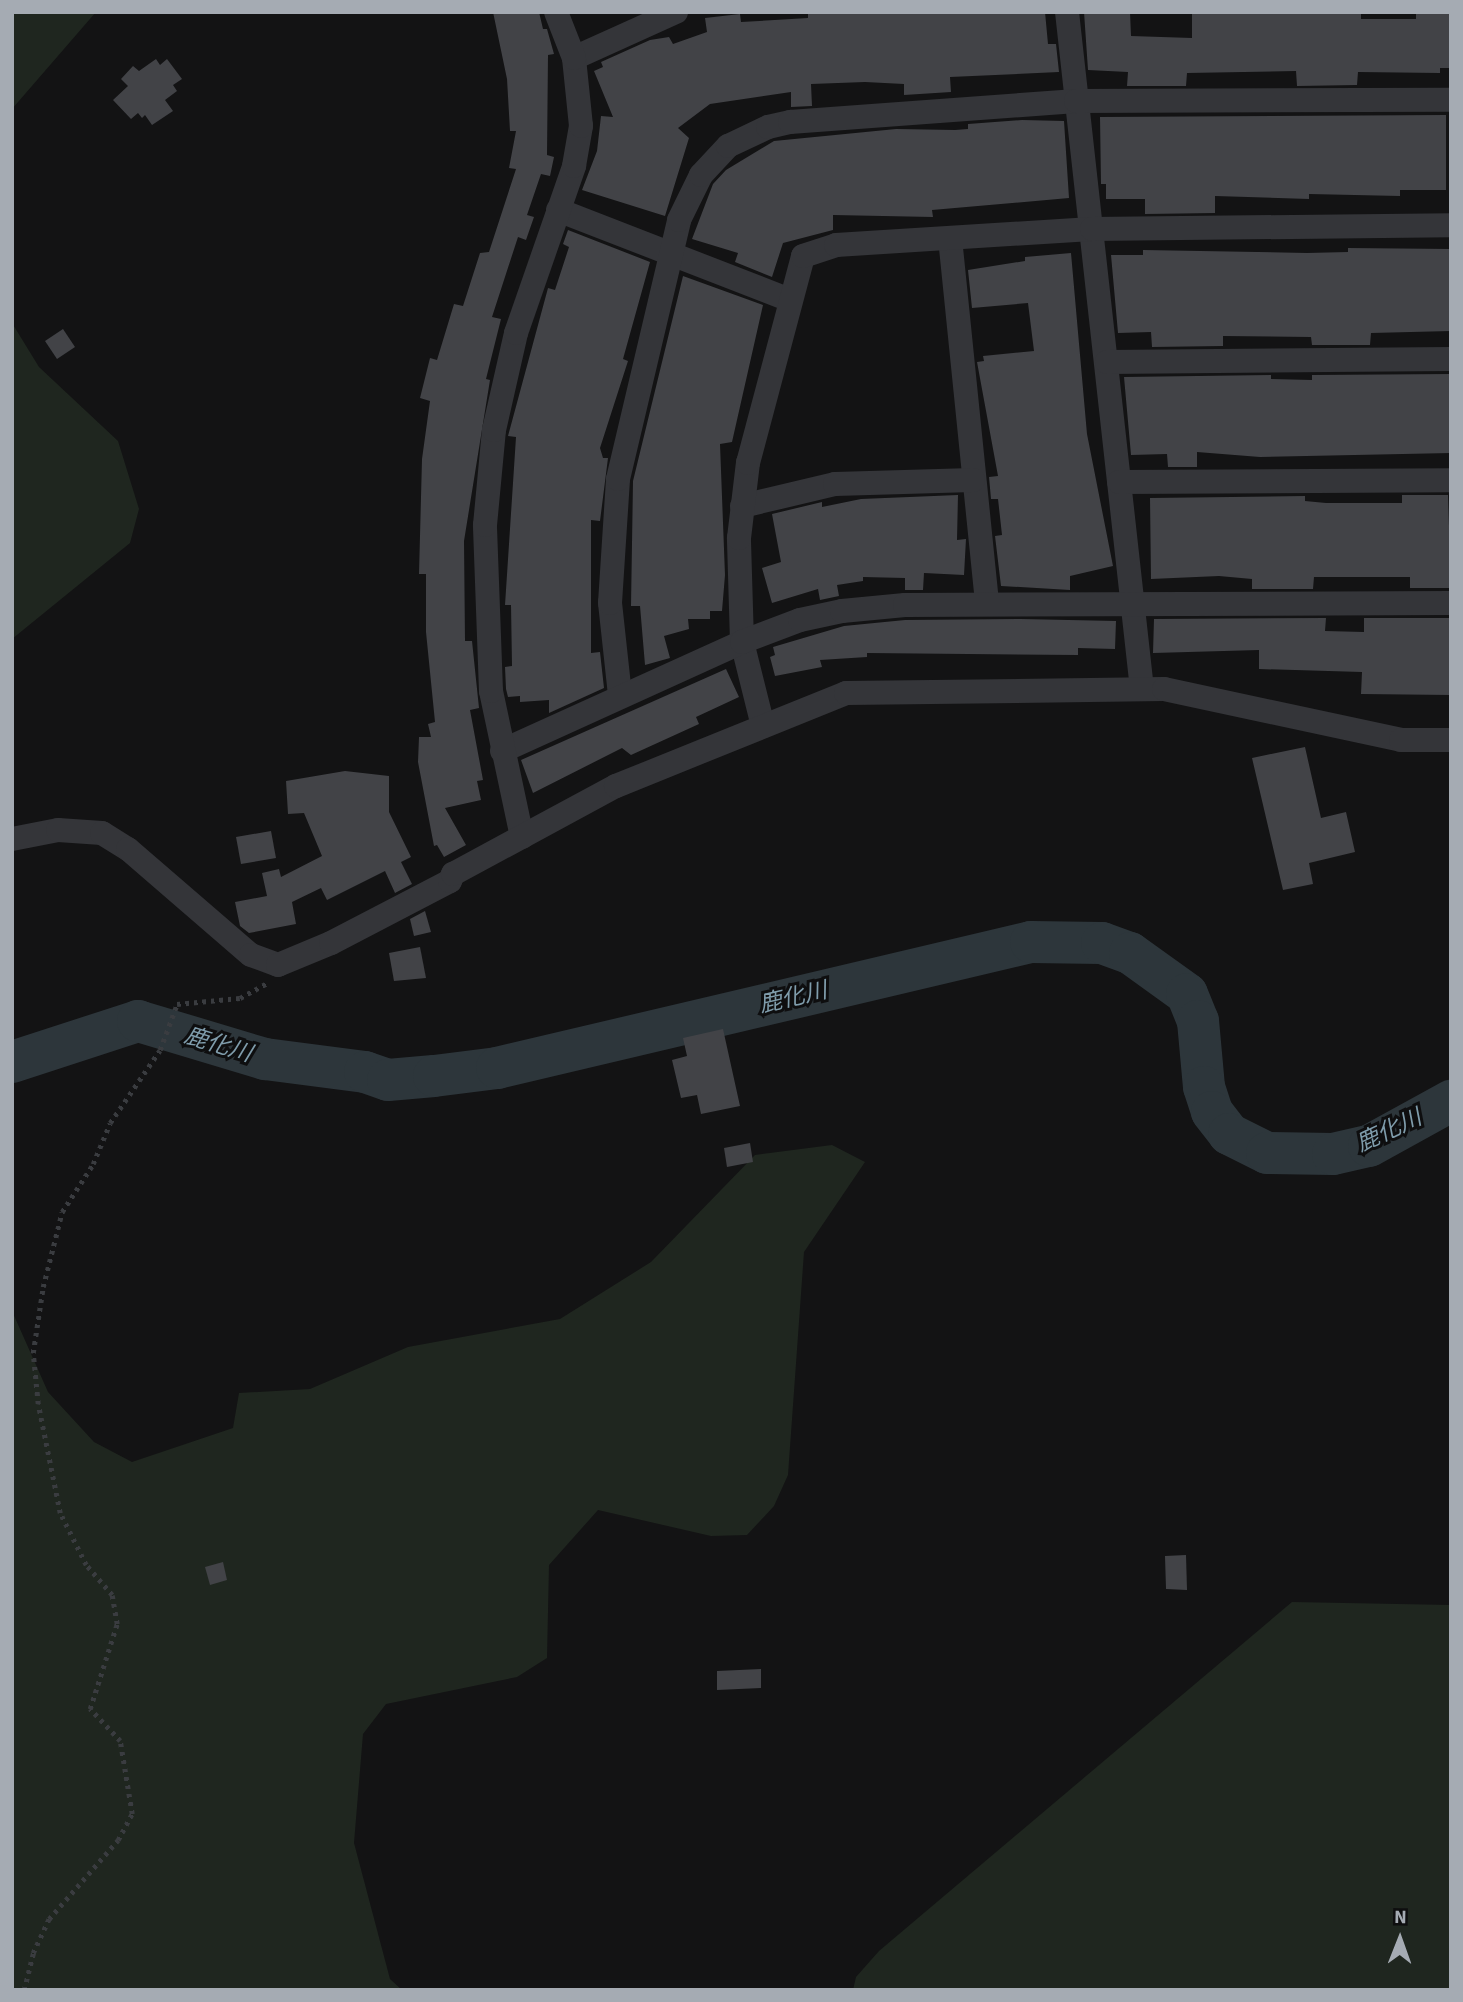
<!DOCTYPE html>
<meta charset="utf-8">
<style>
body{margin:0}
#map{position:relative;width:1463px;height:2002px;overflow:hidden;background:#131314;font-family:"Source Sans 3","Noto Sans JP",sans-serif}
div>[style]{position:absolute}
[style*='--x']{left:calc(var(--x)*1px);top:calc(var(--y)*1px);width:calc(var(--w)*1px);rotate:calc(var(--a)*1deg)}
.green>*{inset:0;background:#1f261f}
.river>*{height:42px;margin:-21px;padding:0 21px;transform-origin:21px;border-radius:21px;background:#2d363b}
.building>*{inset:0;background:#424347}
.path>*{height:4.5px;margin-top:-2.25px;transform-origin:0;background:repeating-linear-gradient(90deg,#3a3c40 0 3.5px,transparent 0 8.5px)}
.minor>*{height:24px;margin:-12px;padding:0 12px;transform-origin:12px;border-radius:12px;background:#343539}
span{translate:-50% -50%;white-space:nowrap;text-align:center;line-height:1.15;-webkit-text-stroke:6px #0e0e0f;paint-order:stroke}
.water-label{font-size:23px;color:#7f9cab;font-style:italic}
.frame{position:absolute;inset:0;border:14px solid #a5abb3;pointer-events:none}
.north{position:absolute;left:1365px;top:1904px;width:70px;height:70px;-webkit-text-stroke:5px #0e0e0f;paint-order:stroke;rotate:1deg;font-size:19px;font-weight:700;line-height:28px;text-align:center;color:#a5abb3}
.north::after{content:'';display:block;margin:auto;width:24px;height:32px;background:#a5abb3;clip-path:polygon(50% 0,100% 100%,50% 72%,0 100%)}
</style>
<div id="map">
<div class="green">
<i style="clip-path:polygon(12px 12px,96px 12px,12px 109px)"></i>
<i style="clip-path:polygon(12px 323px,39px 367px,118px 441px,139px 509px,130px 543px,12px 639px)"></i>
<i style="clip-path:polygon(832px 1145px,865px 1162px,804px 1252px,788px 1475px,774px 1506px,747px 1535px,711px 1536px,598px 1510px,549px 1565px,547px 1658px,517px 1677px,386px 1704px,363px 1734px,354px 1843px,390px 1979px,402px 1990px,12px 1990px,12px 1311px,48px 1392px,94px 1442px,132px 1462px,233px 1428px,239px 1393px,310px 1389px,408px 1347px,560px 1319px,651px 1262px,755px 1155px)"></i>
<i style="clip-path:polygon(1292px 1602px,1451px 1605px,1451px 1990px,853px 1990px,856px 1977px,879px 1951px)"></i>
</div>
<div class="river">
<i style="--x:12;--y:1062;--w:133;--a:-18"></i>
<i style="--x:138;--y:1021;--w:133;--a:16.7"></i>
<i style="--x:265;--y:1059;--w:101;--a:7.4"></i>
<i style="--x:365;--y:1072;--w:24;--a:19"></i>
<i style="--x:388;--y:1080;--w:46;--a:-5"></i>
<i style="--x:434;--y:1076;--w:64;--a:-7.2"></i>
<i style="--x:497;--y:1068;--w:549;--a:-13.28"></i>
<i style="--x:1031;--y:942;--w:71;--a:0.8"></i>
<i style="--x:1102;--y:943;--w:30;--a:20"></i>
<i style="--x:1130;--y:953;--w:70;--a:35.7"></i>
<i style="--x:1187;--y:994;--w:29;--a:68"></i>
<i style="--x:1198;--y:1021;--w:66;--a:84.8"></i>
<i style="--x:1204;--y:1087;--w:26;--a:72"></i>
<i style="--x:1212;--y:1112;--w:28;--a:52"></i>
<i style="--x:1229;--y:1134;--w:42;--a:26.6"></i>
<i style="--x:1267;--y:1153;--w:66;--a:0.9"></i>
<i style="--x:1333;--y:1154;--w:37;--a:-13"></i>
<i style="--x:1369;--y:1146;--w:94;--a:-28.8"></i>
</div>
<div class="building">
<i style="clip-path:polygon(493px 12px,539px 12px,543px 29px,547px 29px,554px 54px,548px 55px,547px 155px,554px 157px,550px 176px,541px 174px,527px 215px,534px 217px,526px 240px,518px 237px,492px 317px,501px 319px,486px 379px,490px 380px,464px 541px,465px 641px,472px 641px,479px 708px,470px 710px,483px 780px,477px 781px,481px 800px,445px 808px,466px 845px,444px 857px,437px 845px,434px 846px,418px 762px,419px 737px,431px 737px,428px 724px,435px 722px,426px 632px,426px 574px,419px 574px,422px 459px,430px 401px,420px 398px,430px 358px,437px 360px,454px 304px,463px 306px,480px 253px,489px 252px,516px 169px,509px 168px,516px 131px,510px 131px,507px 79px)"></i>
<i style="clip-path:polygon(808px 12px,1045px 12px,1048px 44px,1056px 44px,1059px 72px,950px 77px,951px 92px,904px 95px,904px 84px,865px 82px,811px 84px,812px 106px,791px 107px,791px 92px,710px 104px,678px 128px,689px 138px,665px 216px,582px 190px,597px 151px,601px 116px,613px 117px,594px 71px,603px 67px,601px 62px,650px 40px,669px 37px,673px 44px,707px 32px,705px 18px,740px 14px,741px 22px,808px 18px)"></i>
<i style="clip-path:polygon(1084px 12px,1130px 12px,1131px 36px,1192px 38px,1192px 12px,1361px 12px,1361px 19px,1416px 19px,1416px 12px,1451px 12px,1451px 68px,1440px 68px,1440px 73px,1358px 72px,1357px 85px,1297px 86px,1296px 71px,1187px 73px,1186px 86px,1127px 86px,1128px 72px,1088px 70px)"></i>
<i style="clip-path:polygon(156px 59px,160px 65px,167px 59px,182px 79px,173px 85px,177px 91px,165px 100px,173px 111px,152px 125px,145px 115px,142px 118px,138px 113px,131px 119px,113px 100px,128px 86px,121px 79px,133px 66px,139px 71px)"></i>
<i style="clip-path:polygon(1446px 115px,1446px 190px,1400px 190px,1400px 196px,1309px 194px,1309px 199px,1215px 196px,1215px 213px,1145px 214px,1145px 199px,1106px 199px,1106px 184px,1101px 184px,1100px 117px)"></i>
<i style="clip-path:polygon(1022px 120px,1064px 121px,1069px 198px,932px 210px,933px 217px,833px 215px,833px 230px,783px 243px,772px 277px,735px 262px,738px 253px,692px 239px,713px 184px,726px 170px,774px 141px,896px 129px,955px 130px,968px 129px,968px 124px)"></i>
<i style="clip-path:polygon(568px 230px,650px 262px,623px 359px,628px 361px,600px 448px,603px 458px,608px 458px,600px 521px,591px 520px,591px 653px,600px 652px,604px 688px,549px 713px,549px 700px,520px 702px,520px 696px,508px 697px,506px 689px,505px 667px,512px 666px,511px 605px,505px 605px,516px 437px,508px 436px,548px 288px,555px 290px,569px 247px,563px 244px)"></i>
<i style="clip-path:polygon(1348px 248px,1451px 249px,1451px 331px,1371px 333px,1370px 345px,1312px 345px,1311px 337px,1223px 336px,1223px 346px,1152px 347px,1151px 332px,1118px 333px,1111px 255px,1143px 255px,1143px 250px,1307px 253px,1348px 252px)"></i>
<i style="clip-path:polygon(1071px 253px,1087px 434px,1113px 566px,1070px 576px,1070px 590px,1001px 586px,995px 536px,1002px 535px,998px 499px,991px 499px,989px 477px,998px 476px,977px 362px,984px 361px,983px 356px,1034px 351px,1028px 303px,972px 308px,968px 270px,1025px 261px,1025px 257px)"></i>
<i style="clip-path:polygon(683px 276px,763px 305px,732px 442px,720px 444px,725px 575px,722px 611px,710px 611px,710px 619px,688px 619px,689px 629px,664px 636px,670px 658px,645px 665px,640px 606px,631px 606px,633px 481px)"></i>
<i style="clip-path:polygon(63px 329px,75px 347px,57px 359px,45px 341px)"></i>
<i style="clip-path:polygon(1451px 374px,1451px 453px,1260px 457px,1197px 452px,1197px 467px,1168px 467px,1167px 454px,1131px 455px,1124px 377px,1271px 375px,1271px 379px,1312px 380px,1312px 375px)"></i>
<i style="clip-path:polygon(958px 495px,957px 540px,966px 539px,964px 575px,924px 573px,923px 590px,905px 590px,905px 578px,863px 577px,863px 581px,837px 585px,839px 596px,820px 600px,818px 589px,772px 603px,762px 568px,781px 562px,772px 514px,822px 502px,822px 507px,861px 499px)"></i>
<i style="clip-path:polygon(1402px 495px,1448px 495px,1451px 588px,1410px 588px,1410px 577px,1314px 577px,1313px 589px,1252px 589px,1252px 579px,1219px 576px,1151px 579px,1150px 498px,1305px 496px,1305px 501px,1326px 503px,1402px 503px)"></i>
<i style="clip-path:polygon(1326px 618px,1325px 631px,1364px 632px,1364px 618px,1451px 618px,1451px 695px,1361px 694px,1362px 672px,1259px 669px,1259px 650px,1153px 653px,1154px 619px)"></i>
<i style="clip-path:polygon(1021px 619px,1116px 621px,1115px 649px,1078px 648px,1078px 655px,867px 653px,867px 657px,820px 660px,822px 667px,775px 676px,770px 657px,775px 655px,773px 647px,844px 626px,905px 620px)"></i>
<i style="clip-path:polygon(726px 669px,739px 697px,696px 717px,699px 724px,631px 755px,622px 748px,533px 793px,521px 760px)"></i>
<i style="clip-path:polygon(1305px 747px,1321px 818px,1346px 812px,1355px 852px,1309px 863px,1313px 884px,1283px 890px,1252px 758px)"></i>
<i style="clip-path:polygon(345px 771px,389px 776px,389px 812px,411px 857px,401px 862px,412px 884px,395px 893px,385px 871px,327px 900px,321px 888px,292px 902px,296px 924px,249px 933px,240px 926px,235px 902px,267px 896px,262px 873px,279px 869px,281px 877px,322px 856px,304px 813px,288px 814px,286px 781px)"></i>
<i style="clip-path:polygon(271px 831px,276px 858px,241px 864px,236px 837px)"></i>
<i style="clip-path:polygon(425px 911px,431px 932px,414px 936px,410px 919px)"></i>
<i style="clip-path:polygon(420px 947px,426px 978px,394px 981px,389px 953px)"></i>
<i style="clip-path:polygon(723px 1029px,740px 1106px,701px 1114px,697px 1095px,681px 1098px,672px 1060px,687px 1056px,683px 1038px)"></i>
<i style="clip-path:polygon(750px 1143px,753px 1162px,727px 1167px,724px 1148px)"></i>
<i style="clip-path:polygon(1186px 1555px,1187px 1590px,1166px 1589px,1165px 1556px)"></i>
<i style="clip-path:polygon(223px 1562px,227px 1580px,210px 1585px,205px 1567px)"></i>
<i style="clip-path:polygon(761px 1669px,761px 1688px,717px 1690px,717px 1671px)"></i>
</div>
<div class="path">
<i style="--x:24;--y:1990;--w:38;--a:-76"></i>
<i style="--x:33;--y:1953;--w:38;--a:-65"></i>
<i style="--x:49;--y:1919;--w:105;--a:-48.9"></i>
<i style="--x:118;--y:1840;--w:30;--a:-62"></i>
<i style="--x:132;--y:1814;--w:74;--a:-99.3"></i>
<i style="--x:120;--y:1741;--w:44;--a:-133.2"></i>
<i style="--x:90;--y:1709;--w:89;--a:-72.4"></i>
<i style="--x:117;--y:1624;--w:29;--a:-100"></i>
<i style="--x:112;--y:1595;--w:40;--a:-131"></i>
<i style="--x:86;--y:1565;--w:58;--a:-116.6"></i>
<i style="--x:60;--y:1513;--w:111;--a:-101.4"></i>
<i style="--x:38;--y:1404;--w:51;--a:-95.6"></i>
<i style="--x:33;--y:1353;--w:67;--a:-81.4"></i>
<i style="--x:43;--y:1287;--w:77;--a:-75.8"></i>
<i style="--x:62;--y:1212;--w:57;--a:-57.1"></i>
<i style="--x:93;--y:1164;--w:44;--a:-67.5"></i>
<i style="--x:110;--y:1123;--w:88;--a:-55.6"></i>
<i style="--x:160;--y:1050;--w:49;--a:-69.7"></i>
<i style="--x:177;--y:1004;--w:63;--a:-5.4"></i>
<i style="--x:240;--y:998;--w:31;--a:-29"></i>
</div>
<div class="minor">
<i style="--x:1067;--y:12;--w:681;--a:83.68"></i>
<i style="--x:574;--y:58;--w:112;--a:-24.3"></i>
<i style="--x:558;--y:210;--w:247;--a:21.2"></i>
<i style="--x:950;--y:238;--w:368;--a:84.2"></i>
<i style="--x:1107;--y:362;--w:344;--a:-0.5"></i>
<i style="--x:1119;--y:482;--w:332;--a:-0.3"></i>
<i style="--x:742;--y:506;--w:96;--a:-13.3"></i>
<i style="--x:835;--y:484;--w:138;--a:-1.7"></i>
<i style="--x:620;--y:695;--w:93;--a:-96.2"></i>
<i style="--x:610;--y:603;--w:124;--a:-86.3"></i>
<i style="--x:618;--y:479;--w:266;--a:-76.7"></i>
<i style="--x:679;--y:220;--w:50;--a:-63.9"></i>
<i style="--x:701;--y:175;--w:40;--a:-47"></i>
<i style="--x:728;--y:146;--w:44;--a:-25.4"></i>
<i style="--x:768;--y:127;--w:23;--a:-13"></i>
<i style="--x:790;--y:122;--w:287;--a:-4.2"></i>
<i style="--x:1076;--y:101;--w:375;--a:-0.2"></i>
<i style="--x:763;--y:726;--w:87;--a:-104"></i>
<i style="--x:742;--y:642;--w:104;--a:-91.7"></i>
<i style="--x:739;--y:538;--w:76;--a:-83.2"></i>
<i style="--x:748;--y:463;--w:214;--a:-75.1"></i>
<i style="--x:803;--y:256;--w:35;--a:-18"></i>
<i style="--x:836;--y:245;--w:256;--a:-3.6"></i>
<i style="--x:1092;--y:229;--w:359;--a:-0.6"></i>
<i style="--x:502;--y:751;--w:264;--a:-24.4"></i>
<i style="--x:742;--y:642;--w:62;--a:-20.8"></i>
<i style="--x:800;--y:620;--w:43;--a:-12.1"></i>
<i style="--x:842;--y:611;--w:63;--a:-5.4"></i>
<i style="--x:905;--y:605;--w:546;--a:-0.21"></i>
<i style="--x:522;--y:837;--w:149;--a:-102"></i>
<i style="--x:491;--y:691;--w:166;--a:-92.1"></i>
<i style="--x:485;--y:525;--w:95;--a:-84.6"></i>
<i style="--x:494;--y:430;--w:99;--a:-77.2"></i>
<i style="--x:516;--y:333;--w:177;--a:-70.8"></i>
<i style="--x:574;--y:166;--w:41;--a:-80.1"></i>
<i style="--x:581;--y:126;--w:68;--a:-95.9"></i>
<i style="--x:574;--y:58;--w:49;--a:-111.4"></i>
<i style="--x:12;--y:839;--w:47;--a:-11.1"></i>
<i style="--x:58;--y:830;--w:44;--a:3.9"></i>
<i style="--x:102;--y:833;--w:31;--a:32"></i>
<i style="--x:128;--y:849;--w:162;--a:40.8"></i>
<i style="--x:251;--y:955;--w:29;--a:20"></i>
<i style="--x:278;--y:965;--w:57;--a:-22.5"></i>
<i style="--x:331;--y:943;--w:134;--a:-27.5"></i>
<i style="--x:450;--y:881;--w:8;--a:-67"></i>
<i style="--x:453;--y:874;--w:185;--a:-28.4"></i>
<i style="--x:616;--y:786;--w:248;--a:-22"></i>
<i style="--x:846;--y:693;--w:318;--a:-0.7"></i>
<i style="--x:1164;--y:689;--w:242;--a:12.1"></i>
<i style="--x:1401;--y:740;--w:50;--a:0"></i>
</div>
<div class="water-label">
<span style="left:793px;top:998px;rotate:-13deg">鹿化川</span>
<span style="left:218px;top:1045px;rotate:17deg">鹿化川</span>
<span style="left:1389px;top:1131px;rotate:-25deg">鹿化川</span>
</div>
<div class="frame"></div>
<div class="north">N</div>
</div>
